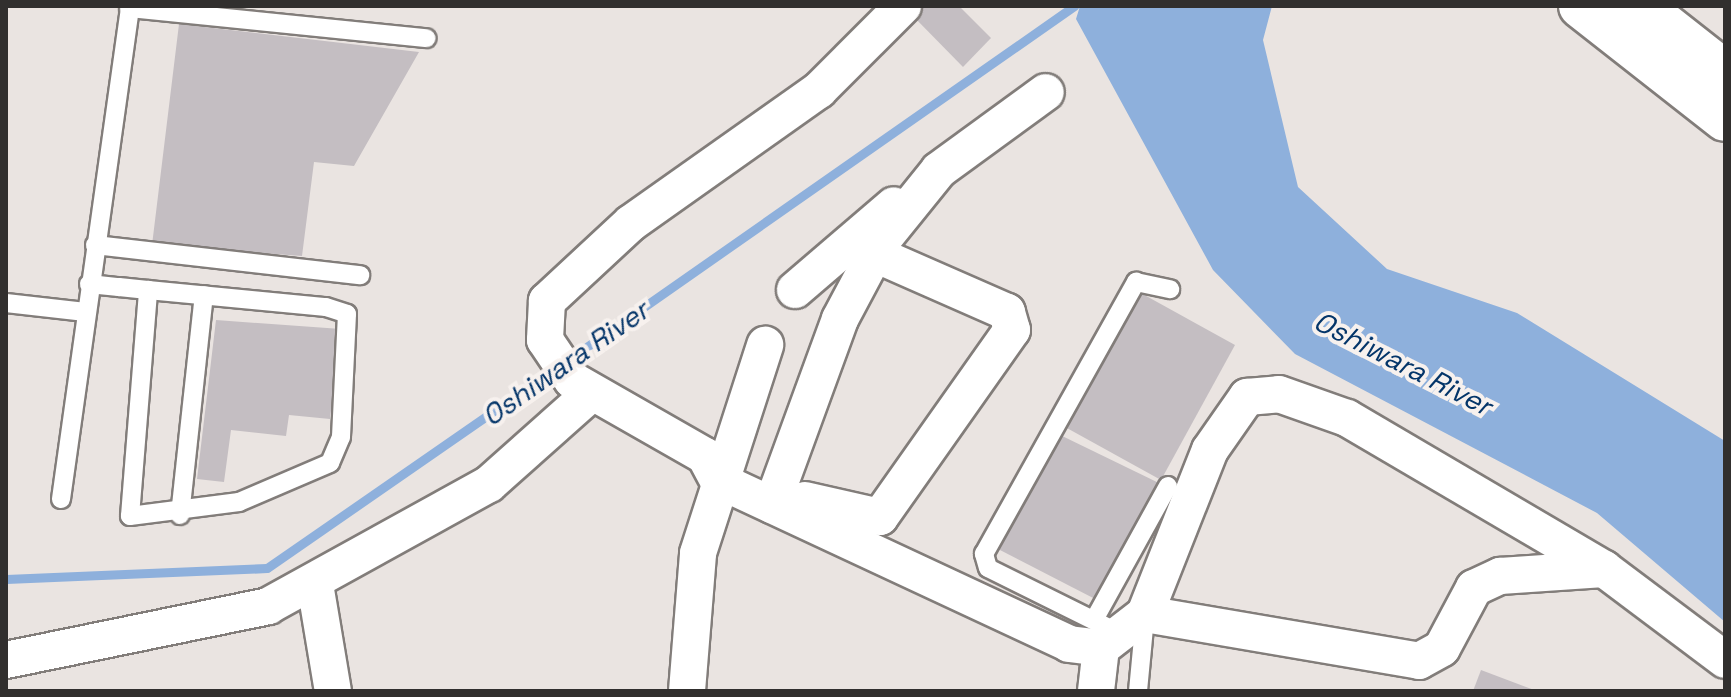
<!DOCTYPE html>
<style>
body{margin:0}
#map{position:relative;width:1731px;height:697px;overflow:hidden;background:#eae4e1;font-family:"Space Grotesk",sans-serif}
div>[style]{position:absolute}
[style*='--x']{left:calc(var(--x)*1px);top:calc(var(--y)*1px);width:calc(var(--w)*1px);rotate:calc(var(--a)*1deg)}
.water>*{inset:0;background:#8eb0dc}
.stream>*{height:9px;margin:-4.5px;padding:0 4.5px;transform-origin:4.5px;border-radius:4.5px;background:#8eb0dc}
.building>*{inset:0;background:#c4bec2}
.roads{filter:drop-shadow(2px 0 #827d7a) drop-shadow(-2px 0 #827d7a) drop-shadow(0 2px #827d7a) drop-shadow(0 -2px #827d7a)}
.lane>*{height:18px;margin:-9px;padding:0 9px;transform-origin:9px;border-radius:9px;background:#fff}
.street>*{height:36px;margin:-18px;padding:0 18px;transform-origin:18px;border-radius:18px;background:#fff}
.primary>*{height:44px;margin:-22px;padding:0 22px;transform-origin:22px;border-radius:22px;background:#fff}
span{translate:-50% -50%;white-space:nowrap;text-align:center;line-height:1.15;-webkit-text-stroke:8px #f7f1ee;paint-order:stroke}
.water-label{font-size:28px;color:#043569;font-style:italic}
.frame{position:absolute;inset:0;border:8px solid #312f2e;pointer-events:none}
</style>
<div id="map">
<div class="water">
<i style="clip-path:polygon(1080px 6px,1272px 6px,1263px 40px,1298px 187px,1387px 269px,1517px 313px,1725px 441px,1725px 622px,1597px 513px,1295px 354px,1213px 270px,1076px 19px)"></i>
</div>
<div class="stream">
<i style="--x:568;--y:360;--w:618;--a:-34.98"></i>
<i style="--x:6;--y:579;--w:261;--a:-2.4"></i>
<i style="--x:267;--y:568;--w:351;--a:-34.7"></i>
</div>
<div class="building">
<i style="clip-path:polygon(920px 6px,959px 6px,991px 38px,963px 67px,911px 14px)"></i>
<i style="clip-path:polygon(179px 24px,419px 52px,354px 166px,314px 162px,302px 256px,152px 245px)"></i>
<i style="clip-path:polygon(1139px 292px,1235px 345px,1161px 480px,1065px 427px)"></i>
<i style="clip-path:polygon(216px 320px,341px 329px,330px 419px,289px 415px,286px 436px,231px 430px,224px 482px,197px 479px)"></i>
<i style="clip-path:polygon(1056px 433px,1163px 485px,1097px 600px,998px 549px)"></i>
<i style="clip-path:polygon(1481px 670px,1537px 691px,1473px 691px)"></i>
</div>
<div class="roads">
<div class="lane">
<i style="--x:129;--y:8;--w:299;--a:5.8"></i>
<i style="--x:95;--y:245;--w:267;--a:6.5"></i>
<i style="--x:89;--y:284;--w:30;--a:6"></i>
<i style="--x:119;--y:287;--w:29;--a:6"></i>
<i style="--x:148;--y:290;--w:179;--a:5.5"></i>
<i style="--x:326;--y:307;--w:22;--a:18"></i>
<i style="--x:347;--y:314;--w:123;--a:92.8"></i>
<i style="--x:341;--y:437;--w:28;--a:113"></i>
<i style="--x:330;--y:463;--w:99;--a:156.8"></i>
<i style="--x:239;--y:502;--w:110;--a:172.7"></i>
<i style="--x:130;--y:516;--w:227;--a:-85.4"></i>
<i style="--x:6;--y:303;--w:80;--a:6.5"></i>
<i style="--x:61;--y:499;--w:498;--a:-82"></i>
<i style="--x:180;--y:515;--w:221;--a:-83.8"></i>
<i style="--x:1094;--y:620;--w:153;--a:-61.1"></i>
<i style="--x:1121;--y:634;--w:148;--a:-153.6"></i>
<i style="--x:988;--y:568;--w:15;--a:-106"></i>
<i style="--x:984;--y:554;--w:312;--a:-60.8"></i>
<i style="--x:1136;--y:282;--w:35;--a:12"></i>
<i style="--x:1138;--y:691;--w:74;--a:-84.6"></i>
</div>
<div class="street">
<i style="--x:903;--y:6;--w:119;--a:135"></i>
<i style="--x:819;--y:90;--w:230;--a:144.7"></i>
<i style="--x:631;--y:223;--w:115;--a:137.1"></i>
<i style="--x:547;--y:301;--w:39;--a:93"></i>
<i style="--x:545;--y:340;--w:48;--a:56"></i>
<i style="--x:572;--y:380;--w:153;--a:29.7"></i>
<i style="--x:705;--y:456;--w:27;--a:62"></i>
<i style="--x:718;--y:480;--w:387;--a:25"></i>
<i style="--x:1069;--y:644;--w:32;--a:7"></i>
<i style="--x:1101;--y:648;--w:56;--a:-37.7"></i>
<i style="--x:1145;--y:614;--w:176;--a:-68.4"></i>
<i style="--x:1210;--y:450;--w:65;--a:-55.1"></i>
<i style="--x:1247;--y:397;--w:32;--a:-5"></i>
<i style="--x:1279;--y:394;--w:72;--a:19.4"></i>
<i style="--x:1347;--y:418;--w:298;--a:30.4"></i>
<i style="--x:1604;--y:569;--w:151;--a:36.9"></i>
<i style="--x:795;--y:290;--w:130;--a:-40.6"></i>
<i style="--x:805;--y:500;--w:77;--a:12.8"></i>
<i style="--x:880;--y:517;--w:229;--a:-54.8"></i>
<i style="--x:1012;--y:330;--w:19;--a:-106"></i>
<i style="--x:1007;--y:312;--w:144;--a:-156.3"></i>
<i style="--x:772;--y:505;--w:198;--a:-69.9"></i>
<i style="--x:840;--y:319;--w:87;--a:-62"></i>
<i style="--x:881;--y:242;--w:92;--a:-51.1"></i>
<i style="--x:939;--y:170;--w:132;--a:-36.1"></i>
<i style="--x:315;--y:584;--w:109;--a:80.5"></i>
<i style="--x:1145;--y:614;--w:278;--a:9.7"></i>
<i style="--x:1419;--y:661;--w:26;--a:-29"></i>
<i style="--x:1442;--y:648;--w:68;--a:-61.9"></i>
<i style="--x:1474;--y:588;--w:29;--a:-25"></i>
<i style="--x:1500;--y:576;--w:104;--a:-3.9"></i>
<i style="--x:6;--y:660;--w:268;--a:-11.6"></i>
<i style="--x:268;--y:606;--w:252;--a:-28.9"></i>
<i style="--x:489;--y:484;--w:135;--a:-41.7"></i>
<i style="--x:687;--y:691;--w:138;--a:-85.4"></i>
<i style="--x:698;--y:553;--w:219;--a:-72.1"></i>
<i style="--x:1096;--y:691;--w:43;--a:-83.4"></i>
</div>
<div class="primary">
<i style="--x:1581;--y:6;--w:183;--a:38.1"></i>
<i style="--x:1640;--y:6;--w:108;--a:38.2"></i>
</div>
</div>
<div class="water-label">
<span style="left:565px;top:363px;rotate:-35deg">Oshiwara River</span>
<span style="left:1403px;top:363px;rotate:27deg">Oshiwara River</span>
</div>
<div class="frame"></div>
</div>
